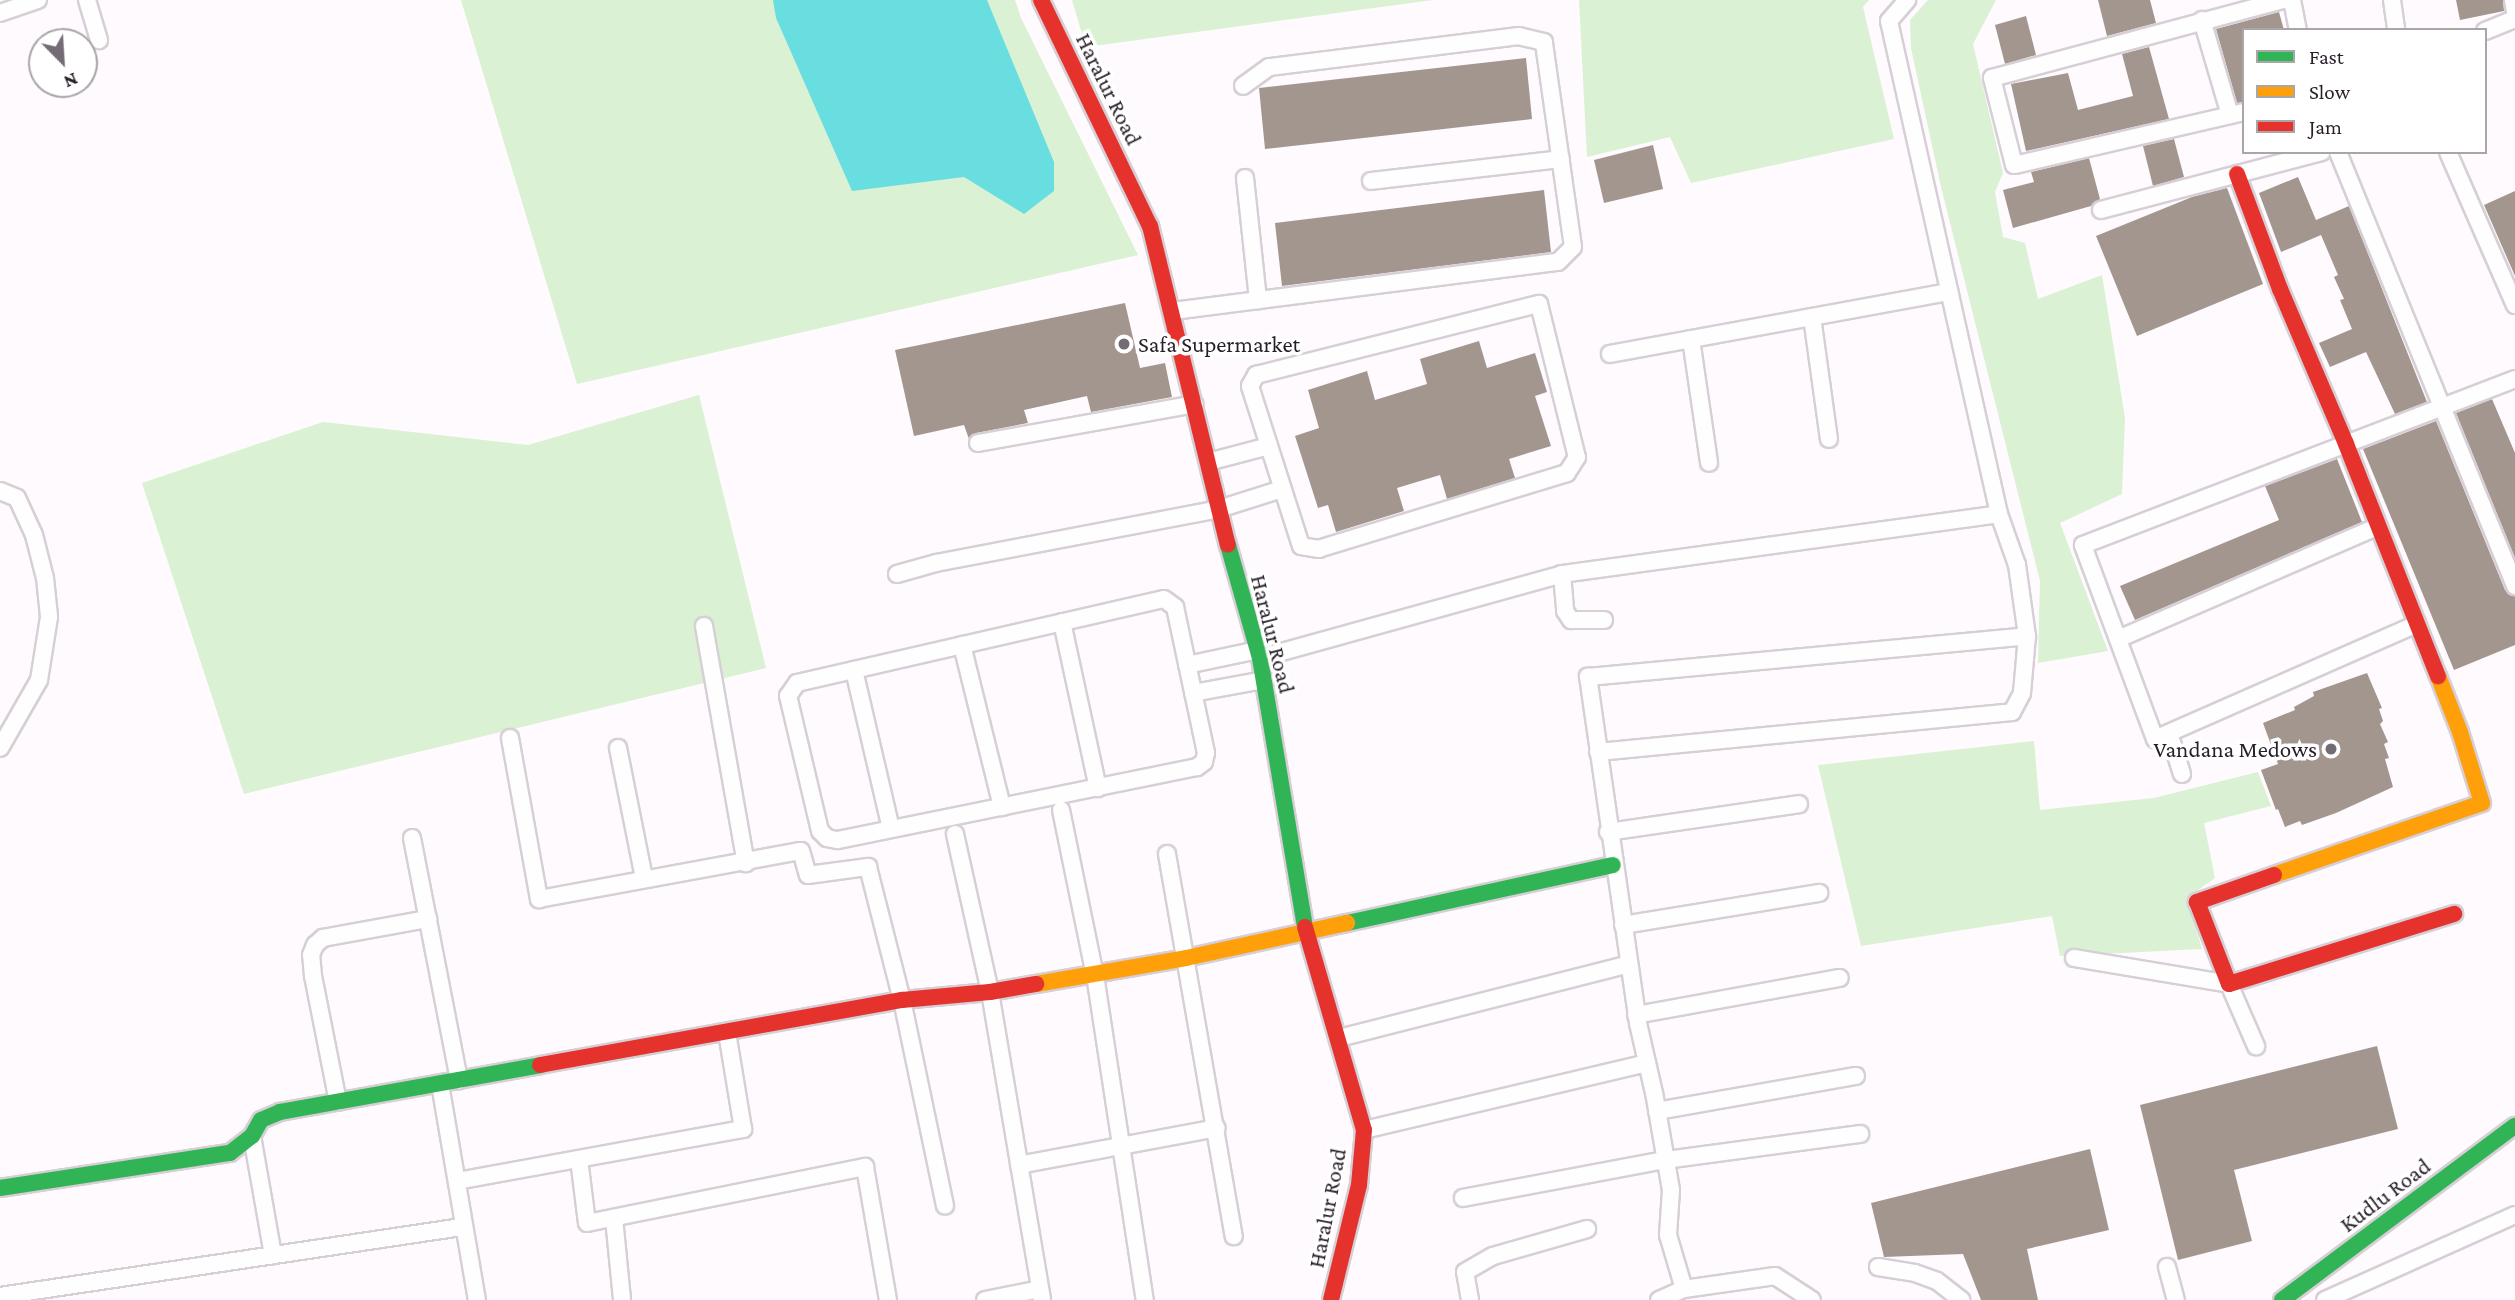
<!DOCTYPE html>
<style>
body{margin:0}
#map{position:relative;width:2515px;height:1300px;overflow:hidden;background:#fefafe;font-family:"Crimson Pro",serif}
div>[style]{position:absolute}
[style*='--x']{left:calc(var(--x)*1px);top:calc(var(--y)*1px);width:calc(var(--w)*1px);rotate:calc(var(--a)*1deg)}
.green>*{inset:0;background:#daf1d3}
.water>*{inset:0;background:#69dee1}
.building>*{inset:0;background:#a3968f}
.roads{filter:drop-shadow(2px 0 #d6cfd6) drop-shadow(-2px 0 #d6cfd6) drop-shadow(0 2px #d6cfd6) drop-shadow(0 -2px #d6cfd6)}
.street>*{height:16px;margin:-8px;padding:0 8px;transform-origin:8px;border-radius:8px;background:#fffeff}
.fast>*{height:16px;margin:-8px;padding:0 8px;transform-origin:8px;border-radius:8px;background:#30b455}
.slow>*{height:16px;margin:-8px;padding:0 8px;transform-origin:8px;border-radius:8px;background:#ff9f0a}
.jam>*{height:16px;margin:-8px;padding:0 8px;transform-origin:8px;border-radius:8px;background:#e5322d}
.dots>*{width:19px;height:19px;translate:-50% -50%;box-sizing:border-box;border:4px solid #fff;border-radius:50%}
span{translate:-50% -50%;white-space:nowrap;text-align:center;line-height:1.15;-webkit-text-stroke:7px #fff;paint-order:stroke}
.street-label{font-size:23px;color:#291f29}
.poi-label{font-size:23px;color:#291f29}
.left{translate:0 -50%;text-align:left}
.right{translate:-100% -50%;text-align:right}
.legend{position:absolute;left:2242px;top:28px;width:245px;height:126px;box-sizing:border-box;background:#fff;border:2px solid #a9a5a9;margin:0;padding:9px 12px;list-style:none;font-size:21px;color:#291f29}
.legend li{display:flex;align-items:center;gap:14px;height:35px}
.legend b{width:35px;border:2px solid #a9a5a9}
.north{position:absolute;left:28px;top:28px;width:70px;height:70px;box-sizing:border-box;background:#fff;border:2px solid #a9a5a9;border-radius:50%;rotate:156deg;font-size:19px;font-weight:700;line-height:28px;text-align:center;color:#291f29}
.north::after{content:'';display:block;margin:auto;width:24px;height:32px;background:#746c74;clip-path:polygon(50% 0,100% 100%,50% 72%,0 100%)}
</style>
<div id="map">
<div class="green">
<i style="clip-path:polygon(461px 0,1015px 0,1021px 18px,1138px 255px,577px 384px)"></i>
<i style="clip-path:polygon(1072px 0,1433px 0,1086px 47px)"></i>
<i style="clip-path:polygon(1579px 0,1869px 0,1863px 7px,1894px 139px,1691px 183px,1670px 137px,1587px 157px)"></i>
<i style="clip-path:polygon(1928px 0,1996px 0,1973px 44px,2003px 173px,1995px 192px,2003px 237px,2025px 243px,2038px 299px,2102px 275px,2125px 418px,2122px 494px,2060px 523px,2108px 651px,2038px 663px,2040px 581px,1941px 187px,1911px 48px,1910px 20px)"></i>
<i style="clip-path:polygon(699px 395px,766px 668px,244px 794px,142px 483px,323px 422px,528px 445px)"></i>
<i style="clip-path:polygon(2034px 741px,2040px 810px,2154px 798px,2258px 772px,2271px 806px,2204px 823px,2215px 878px,2187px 898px,2202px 949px,2060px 956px,2052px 916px,1861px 946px,1818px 765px)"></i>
</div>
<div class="water">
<i style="clip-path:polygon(773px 0,987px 0,1054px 162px,1054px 191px,1024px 214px,964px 177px,852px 191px,776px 18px)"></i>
</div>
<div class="building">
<i style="clip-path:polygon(2098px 0,2150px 0,2156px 23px,2107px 36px)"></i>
<i style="clip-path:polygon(2456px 0,2503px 0,2504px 11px,2460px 20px)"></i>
<i style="clip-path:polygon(2279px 12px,2284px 30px,2244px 30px,2244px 102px,2237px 103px,2216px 29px)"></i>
<i style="clip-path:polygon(2026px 16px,2036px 55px,2005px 64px,1995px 25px)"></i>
<i style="clip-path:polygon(2149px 47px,2169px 119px,2026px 151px,2011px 84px,2068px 73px,2078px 110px,2133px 96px,2122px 54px)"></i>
<i style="clip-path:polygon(1526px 58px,1532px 119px,1265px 149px,1259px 88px)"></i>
<i style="clip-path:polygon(2174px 139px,2184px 177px,2153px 186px,2143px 146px)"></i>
<i style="clip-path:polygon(1653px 145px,1663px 189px,1604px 203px,1594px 160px)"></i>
<i style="clip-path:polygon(2089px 158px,2100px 199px,2091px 206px,2013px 228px,2003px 190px,2034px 182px,2031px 172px)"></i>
<i style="clip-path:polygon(2298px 177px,2316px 220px,2349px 206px,2427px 402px,2395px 414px,2366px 352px,2330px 367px,2319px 343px,2352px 329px,2340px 300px,2344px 299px,2334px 277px,2338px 275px,2321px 235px,2281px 252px,2259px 193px)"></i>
<i style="clip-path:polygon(2227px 188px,2263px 284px,2137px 336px,2096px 236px,2192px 197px)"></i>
<i style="clip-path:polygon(1544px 190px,1551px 252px,1282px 286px,1275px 223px)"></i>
<i style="clip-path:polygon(2515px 191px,2515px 276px,2484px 205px)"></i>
<i style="clip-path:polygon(1125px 303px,1140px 368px,1165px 363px,1172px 397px,1091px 412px,1087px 396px,1024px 410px,1028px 423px,976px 433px,969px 439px,964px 425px,914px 436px,895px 350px)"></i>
<i style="clip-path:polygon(1479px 341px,1487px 368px,1535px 353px,1547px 392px,1535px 396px,1551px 446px,1509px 459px,1515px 478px,1447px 499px,1440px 475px,1397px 488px,1404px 511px,1336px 532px,1328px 505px,1318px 508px,1295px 436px,1319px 428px,1308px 390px,1367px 371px,1375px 400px,1427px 384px,1420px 359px)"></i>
<i style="clip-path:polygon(2492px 399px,2515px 453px,2515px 558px,2456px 413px)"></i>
<i style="clip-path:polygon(2436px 421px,2505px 590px,2515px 596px,2515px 645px,2454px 670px,2363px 449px)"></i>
<i style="clip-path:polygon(2337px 459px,2362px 522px,2135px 620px,2120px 586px,2279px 520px,2265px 486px)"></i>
<i style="clip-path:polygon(2367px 673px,2382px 708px,2379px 709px,2383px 721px,2380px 724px,2388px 742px,2384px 744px,2389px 758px,2385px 759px,2393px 787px,2336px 813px,2302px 825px,2300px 821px,2285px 827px,2278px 809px,2276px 810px,2261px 770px,2278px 764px,2263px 723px,2295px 710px,2294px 707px,2314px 696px,2313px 692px)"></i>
<i style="clip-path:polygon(2377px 1046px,2398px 1129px,2234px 1170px,2252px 1241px,2178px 1260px,2140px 1105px)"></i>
<i style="clip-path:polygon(2090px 1149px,2109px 1230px,2027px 1249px,2038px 1300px,1981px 1300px,1963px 1254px,1884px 1257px,1871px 1203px)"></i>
</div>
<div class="roads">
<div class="street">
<i style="--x:87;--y:0;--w:42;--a:73.3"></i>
<i style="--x:2292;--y:0;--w:31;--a:79"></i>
<i style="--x:2392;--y:0;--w:30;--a:82"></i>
<i style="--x:2513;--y:0;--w:11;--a:80"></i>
<i style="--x:0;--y:13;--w:40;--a:-18.9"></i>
<i style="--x:2202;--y:20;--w:99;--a:73.6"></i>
<i style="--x:2485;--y:31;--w:32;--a:-22"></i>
<i style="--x:2244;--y:112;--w:236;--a:167"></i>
<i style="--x:2014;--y:165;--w:90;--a:-104.2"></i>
<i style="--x:1992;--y:78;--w:302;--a:-15"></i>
<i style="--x:2338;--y:152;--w:469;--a:67.8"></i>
<i style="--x:2448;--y:152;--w:167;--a:66.4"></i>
<i style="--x:1245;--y:178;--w:123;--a:83.9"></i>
<i style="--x:1371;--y:181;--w:191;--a:-6.6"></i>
<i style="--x:2101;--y:210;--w:228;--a:-14.7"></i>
<i style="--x:1539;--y:304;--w:158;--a:76.1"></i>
<i style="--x:1577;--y:457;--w:19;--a:122"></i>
<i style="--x:1567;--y:473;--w:259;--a:163"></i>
<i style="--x:1319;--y:549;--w:18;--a:-171"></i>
<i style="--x:1301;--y:546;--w:168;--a:-107.7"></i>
<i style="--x:1250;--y:386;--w:13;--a:-61"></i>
<i style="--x:1256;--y:375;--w:292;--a:-14.1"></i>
<i style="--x:1173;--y:311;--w:388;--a:-7.3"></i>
<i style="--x:1558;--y:262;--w:21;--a:-45"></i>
<i style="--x:1573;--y:247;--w:207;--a:-98.1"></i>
<i style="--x:1544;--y:42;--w:26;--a:-167"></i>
<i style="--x:1519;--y:36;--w:252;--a:172.9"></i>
<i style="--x:1269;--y:67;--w:32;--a:144"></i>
<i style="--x:1812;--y:317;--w:123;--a:82.1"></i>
<i style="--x:1691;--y:339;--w:125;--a:81.7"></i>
<i style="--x:1610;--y:354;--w:345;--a:-10.4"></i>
<i style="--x:978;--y:443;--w:220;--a:-10.2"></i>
<i style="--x:1208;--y:462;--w:63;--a:-14.7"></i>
<i style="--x:0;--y:491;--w:18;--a:22"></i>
<i style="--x:17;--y:498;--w:41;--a:65.3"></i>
<i style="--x:34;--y:535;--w:44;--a:75.7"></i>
<i style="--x:45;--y:578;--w:39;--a:84"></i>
<i style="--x:49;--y:617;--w:64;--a:99"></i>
<i style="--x:39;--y:680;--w:78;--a:119.8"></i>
<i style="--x:897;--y:574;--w:41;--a:-15.8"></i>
<i style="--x:936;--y:563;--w:288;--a:-10.8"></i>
<i style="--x:1219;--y:509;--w:66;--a:-17.6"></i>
<i style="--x:1562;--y:574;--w:37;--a:85"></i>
<i style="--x:1565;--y:611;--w:11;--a:56"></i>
<i style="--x:1571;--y:620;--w:33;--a:0"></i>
<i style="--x:1164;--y:599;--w:14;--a:36"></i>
<i style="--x:1175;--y:607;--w:149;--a:78"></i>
<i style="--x:1206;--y:753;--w:9;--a:103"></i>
<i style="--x:1204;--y:762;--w:9;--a:144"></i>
<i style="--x:1197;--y:767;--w:367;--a:168.5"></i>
<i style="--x:837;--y:840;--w:10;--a:-169"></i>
<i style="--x:827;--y:838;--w:10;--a:-135"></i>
<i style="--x:820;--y:831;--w:139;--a:-103.3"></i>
<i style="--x:788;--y:696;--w:16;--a:-55"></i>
<i style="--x:797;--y:683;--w:376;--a:-12.9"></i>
<i style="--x:1062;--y:622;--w:170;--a:77.8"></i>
<i style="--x:2417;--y:624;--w:286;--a:156.3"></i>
<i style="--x:2155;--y:739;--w:207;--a:-110.4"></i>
<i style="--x:2083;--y:545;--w:463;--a:-21"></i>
<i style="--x:704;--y:626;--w:241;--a:80"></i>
<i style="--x:2118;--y:639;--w:284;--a:-23.4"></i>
<i style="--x:962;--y:645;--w:167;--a:76.1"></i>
<i style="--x:1260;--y:658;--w:313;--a:-15.5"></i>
<i style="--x:1562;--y:574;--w:441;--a:-7.8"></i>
<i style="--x:1187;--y:665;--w:73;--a:-11.9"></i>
<i style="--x:854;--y:670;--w:163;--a:76.9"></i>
<i style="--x:1193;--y:693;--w:72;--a:-10.4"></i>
<i style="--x:2169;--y:733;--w:43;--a:72.4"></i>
<i style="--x:510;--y:738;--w:164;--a:79.8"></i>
<i style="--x:539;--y:899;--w:266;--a:-10.4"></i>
<i style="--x:801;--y:851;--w:25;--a:74"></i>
<i style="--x:808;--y:875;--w:61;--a:-7.6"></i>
<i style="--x:868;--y:867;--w:137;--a:75.7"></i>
<i style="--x:902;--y:1000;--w:210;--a:78.2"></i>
<i style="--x:618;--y:748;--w:133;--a:78.7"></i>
<i style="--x:1598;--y:752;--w:416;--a:-5.5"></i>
<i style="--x:2012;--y:712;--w:21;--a:-62"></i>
<i style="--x:2022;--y:693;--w:57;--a:-85"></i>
<i style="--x:2027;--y:636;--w:72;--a:-98"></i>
<i style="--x:2017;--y:565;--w:54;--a:-109.4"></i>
<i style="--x:1999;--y:514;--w:505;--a:-102.58"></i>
<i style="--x:1889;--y:21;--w:28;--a:-49"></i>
<i style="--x:1061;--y:810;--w:168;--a:78.4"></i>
<i style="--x:1095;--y:975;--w:329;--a:81.3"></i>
<i style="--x:1608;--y:832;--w:193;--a:-8.3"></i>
<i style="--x:955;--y:834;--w:162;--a:77.5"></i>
<i style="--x:990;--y:992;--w:312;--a:80.4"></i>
<i style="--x:412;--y:838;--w:247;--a:79"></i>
<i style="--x:1167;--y:854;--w:388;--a:80.1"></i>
<i style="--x:1623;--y:925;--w:199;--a:-9.3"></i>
<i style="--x:2074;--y:958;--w:157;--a:9.5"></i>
<i style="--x:2229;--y:984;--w:68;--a:66.5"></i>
<i style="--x:1636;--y:1015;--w:207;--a:-10.3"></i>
<i style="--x:1339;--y:1038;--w:299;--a:-14.3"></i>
<i style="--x:440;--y:1084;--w:219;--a:80.3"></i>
<i style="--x:338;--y:1102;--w:128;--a:-101.2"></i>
<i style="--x:313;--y:976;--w:21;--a:-95"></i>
<i style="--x:311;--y:955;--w:11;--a:-68"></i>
<i style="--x:315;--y:945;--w:11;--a:-41"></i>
<i style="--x:323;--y:938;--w:107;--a:-10.3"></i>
<i style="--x:1657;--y:1111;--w:202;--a:-10"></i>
<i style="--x:1364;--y:1130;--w:291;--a:-13.3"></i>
<i style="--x:252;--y:1136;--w:121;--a:80"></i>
<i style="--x:579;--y:1159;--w:64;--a:82.9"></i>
<i style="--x:587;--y:1223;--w:284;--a:-11.4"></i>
<i style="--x:865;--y:1167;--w:135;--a:80.2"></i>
<i style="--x:1019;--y:1165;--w:201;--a:-10.6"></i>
<i style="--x:457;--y:1181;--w:291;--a:-10.3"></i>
<i style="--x:743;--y:1129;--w:98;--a:-99.4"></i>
<i style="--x:1463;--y:1198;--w:206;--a:-10.7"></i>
<i style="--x:1665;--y:1160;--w:197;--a:-7.6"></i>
<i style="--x:614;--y:1218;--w:82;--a:84.4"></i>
<i style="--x:1878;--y:1267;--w:37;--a:9"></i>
<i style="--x:1915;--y:1273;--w:23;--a:20"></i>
<i style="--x:1937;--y:1281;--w:31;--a:38"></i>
<i style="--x:2167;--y:1267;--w:34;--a:75"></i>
<i style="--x:1684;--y:1289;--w:56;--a:-106.5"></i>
<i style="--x:1668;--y:1235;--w:45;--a:-86.2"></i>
<i style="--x:1671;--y:1190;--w:98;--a:-99.9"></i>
<i style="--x:1654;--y:1093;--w:72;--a:-102.9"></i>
<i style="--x:1638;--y:1023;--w:350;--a:-98.2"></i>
<i style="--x:1588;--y:677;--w:441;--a:-5.3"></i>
<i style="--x:0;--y:1296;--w:469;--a:-8.5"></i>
<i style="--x:985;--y:1300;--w:56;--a:-11.3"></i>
<i style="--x:1470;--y:1300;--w:28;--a:-100"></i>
<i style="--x:1465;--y:1272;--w:32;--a:-30"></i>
<i style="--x:1493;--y:1256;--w:98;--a:-16"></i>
<i style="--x:1659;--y:1300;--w:27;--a:-24"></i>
<i style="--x:1684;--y:1289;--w:92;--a:-8.1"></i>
<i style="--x:1775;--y:1276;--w:44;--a:33"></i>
<i style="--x:2325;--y:1300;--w:208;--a:-24.1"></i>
</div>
<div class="fast">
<i style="--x:1228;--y:545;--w:117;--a:74.2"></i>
<i style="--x:1260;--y:658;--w:273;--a:80.5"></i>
<i style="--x:1347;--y:923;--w:272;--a:-12.3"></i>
<i style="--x:0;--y:1188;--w:233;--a:-8.7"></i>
<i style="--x:230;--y:1153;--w:28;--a:-38"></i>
<i style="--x:252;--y:1136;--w:18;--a:-61"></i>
<i style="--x:261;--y:1120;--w:21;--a:-23"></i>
<i style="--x:280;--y:1112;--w:264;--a:-10.2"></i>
<i style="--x:2282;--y:1300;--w:291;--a:-36.8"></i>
</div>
<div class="slow">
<i style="--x:2274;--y:875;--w:220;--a:-19.1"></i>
<i style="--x:2482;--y:803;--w:74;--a:-107.2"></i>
<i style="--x:2460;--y:732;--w:60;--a:-111.4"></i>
<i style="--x:1036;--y:984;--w:152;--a:-9.8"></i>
<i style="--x:1186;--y:958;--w:165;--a:-12.3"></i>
</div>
<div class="jam">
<i style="--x:1041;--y:0;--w:251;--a:64.3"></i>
<i style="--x:1150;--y:226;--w:328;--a:76.3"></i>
<i style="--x:2237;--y:174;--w:123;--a:69.5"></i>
<i style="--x:2280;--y:289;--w:168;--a:66.9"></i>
<i style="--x:2346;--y:444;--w:250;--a:68.4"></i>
<i style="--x:2274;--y:875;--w:82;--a:160.7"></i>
<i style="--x:2197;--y:902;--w:88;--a:68.7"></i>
<i style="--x:2229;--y:984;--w:236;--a:-17.3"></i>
<i style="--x:1305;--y:927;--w:211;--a:73.8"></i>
<i style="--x:1364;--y:1130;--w:55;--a:95.2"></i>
<i style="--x:1359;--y:1185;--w:118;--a:103.7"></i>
<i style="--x:540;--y:1065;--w:368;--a:-10.2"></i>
<i style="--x:902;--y:1000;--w:88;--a:-5.2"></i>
<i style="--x:990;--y:992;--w:47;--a:-9.9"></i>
</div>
</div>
<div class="dots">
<i style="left:1124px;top:344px;background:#746c74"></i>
<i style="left:2331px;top:749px;background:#746c74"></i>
</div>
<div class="street-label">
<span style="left:1109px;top:89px;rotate:64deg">Haralur Road</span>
<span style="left:1273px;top:634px;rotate:76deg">Haralur Road</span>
<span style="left:2385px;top:1195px;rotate:-37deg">Kudlu Road</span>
<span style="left:1327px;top:1208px;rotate:-79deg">Haralur Road</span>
</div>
<div class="poi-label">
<span class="left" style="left:1138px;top:344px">Safa Supermarket</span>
<span class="right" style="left:2317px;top:749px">Vandana Medows</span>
</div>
<ul class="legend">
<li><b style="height:9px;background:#30b455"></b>Fast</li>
<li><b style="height:9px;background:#ff9f0a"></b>Slow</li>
<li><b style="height:9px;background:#e5322d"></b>Jam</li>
</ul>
<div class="north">N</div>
</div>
